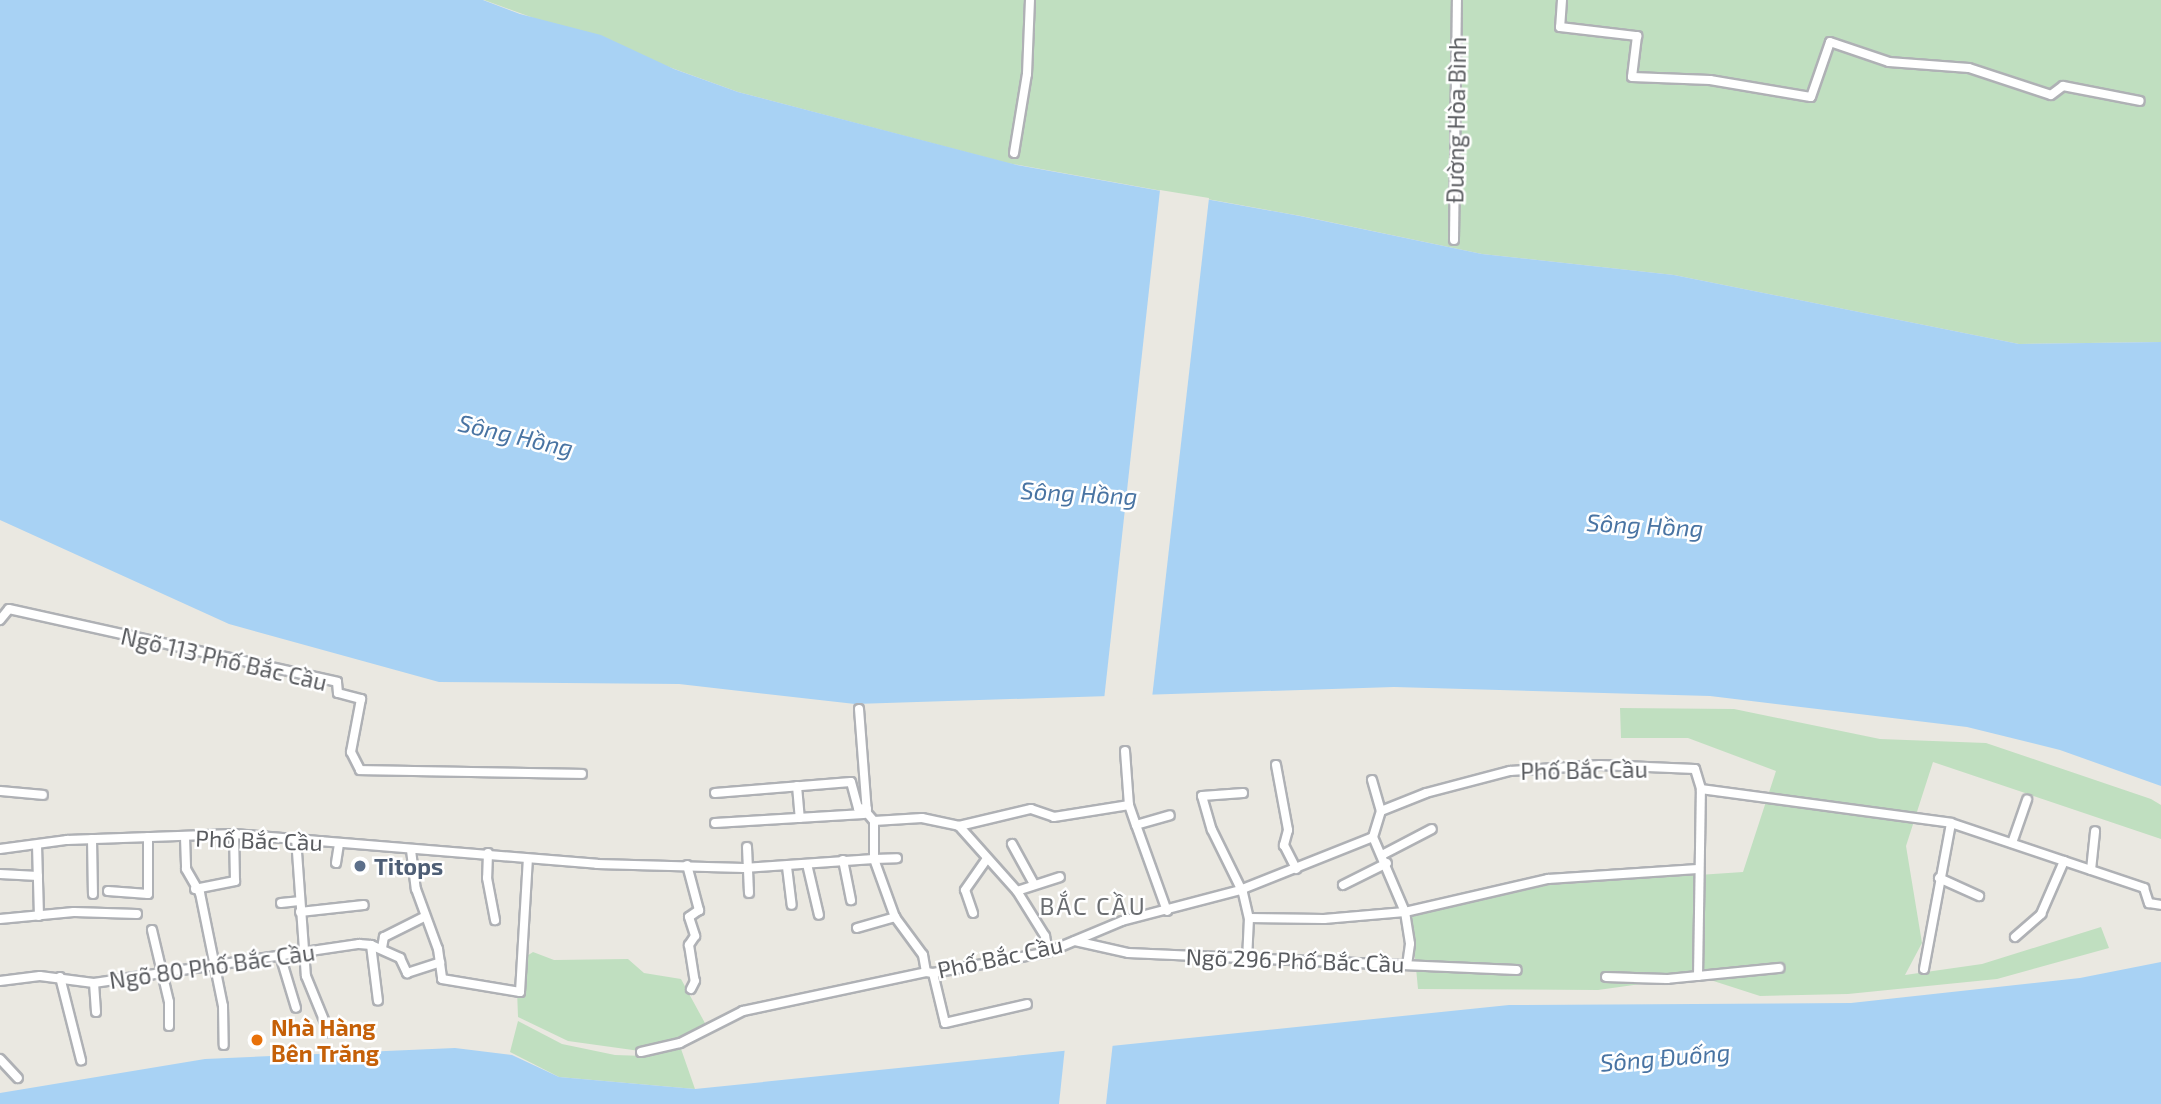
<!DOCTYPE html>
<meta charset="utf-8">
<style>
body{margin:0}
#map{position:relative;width:2161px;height:1104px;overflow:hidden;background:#eae8e1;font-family:"Exo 2",sans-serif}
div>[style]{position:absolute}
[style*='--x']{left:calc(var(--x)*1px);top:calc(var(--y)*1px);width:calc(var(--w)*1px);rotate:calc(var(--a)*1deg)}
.green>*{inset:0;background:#c0dfc0}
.water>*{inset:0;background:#a8d2f4}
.pier>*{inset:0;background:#eae8e1}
.roads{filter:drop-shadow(2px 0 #afb1b5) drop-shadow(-2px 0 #afb1b5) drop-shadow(0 2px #afb1b5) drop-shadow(0 -2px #afb1b5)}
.minor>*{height:8px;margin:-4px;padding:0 4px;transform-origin:4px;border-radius:4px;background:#fff}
.dots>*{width:19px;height:19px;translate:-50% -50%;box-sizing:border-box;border:4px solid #fff;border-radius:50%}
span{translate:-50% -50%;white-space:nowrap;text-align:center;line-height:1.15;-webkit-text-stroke:5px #fff;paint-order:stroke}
.street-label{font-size:23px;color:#5a5c60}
.service-label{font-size:23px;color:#4e5e75;font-weight:700}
.left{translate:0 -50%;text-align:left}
.food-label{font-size:23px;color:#c56008;font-weight:700}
.water-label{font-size:24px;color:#4974a3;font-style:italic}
.neighbourhood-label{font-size:24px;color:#6b6e72;letter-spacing:2px}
</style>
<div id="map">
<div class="green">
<i style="clip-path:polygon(484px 0,2161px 0,2161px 342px,2019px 344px,1674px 275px,1482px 254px,1301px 216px,1007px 163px,738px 92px)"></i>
<i style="clip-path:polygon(1620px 708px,1734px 709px,1880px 739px,1986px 743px,2151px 799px,2161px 805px,2161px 839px,1933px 762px,1906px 846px,1922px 943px,1905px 975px,1982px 964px,2101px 927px,2109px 948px,1997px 979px,1848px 994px,1760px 996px,1698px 976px,1598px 990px,1418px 989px,1411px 916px,1549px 885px,1743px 872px,1776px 771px,1688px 738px,1621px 738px)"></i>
<i style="clip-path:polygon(533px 952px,554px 960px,628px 959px,644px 973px,681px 979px,706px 1025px,680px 1041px,640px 1051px,568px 1041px,518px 1017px,516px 963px)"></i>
<i style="clip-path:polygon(518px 1021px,562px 1044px,615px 1055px,645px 1056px,680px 1046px,695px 1089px,559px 1077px,510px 1052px)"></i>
</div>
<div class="water">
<i style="clip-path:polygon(0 0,483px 0,520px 14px,601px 35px,674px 69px,738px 92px,1017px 165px,1300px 216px,1482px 254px,1674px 275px,2019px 344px,2161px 342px,2161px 786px,2060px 750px,1967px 727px,1710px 696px,1394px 687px,855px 704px,679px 684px,439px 682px,229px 624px,0 520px)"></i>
<i style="clip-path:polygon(2161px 962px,2161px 1104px,0 1104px,0 1093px,205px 1059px,455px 1048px,512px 1055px,559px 1077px,695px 1089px,1509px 1005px,1851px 1003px,2080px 978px)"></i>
</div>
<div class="pier">
<i style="clip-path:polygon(1160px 190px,1209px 198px,1152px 698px,1104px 700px)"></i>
<i style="clip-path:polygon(1113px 1042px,1106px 1104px,1059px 1104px,1065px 1047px)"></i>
</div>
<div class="roads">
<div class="minor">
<i style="--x:1562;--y:0;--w:27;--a:94"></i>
<i style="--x:1560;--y:27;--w:78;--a:6.7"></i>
<i style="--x:1637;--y:36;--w:41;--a:97"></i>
<i style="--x:1632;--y:77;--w:78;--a:2.2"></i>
<i style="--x:1710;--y:80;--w:102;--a:9.6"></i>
<i style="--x:1811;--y:97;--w:58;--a:-70.9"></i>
<i style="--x:1830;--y:42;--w:62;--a:18.7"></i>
<i style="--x:1889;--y:62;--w:80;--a:4.3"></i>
<i style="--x:1969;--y:68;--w:86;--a:18.2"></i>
<i style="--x:2051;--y:95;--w:15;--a:-37"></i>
<i style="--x:2063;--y:86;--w:78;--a:11"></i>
<i style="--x:1014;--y:153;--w:80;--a:-80.7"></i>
<i style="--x:1027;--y:74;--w:74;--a:-87.7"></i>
<i style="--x:1454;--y:240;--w:240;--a:-89.3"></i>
<i style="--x:0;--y:620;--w:14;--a:-51"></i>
<i style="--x:9;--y:609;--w:336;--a:12.5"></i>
<i style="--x:337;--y:682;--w:11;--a:85"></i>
<i style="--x:338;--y:693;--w:24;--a:15"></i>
<i style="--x:361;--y:699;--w:54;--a:100.7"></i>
<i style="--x:351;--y:752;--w:20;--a:63"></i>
<i style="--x:360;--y:770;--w:222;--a:1"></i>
<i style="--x:859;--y:709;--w:104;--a:85.6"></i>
<i style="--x:867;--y:813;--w:11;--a:49"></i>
<i style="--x:874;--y:821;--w:38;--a:90"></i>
<i style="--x:874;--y:859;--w:23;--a:-2"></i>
<i style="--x:1125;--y:751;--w:54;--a:85.8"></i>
<i style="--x:1129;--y:805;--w:21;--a:71"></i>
<i style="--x:1276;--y:765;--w:66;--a:79.5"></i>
<i style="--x:1288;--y:830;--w:16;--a:105"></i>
<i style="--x:1284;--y:845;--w:27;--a:63"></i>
<i style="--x:1372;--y:780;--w:32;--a:74"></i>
<i style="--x:797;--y:786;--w:32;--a:85"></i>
<i style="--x:0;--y:791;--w:43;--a:5.3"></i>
<i style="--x:715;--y:793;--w:136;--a:-4.6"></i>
<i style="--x:851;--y:782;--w:27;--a:75"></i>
<i style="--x:858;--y:808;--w:9;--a:6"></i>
<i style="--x:1243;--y:793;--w:41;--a:175.8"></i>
<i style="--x:1202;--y:796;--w:35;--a:74"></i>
<i style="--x:1212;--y:830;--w:70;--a:63.8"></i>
<i style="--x:1243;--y:893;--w:26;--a:77"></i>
<i style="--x:1249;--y:918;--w:42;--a:92.7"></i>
<i style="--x:874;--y:821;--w:48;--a:-3.6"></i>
<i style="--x:922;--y:818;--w:38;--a:12"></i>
<i style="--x:959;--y:826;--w:87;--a:48.3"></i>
<i style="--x:1017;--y:891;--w:53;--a:58.1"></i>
<i style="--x:1045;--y:936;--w:16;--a:79"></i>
<i style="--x:715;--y:823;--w:149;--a:-3.5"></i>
<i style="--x:959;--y:826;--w:74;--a:-13.3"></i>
<i style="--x:1031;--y:809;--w:24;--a:19"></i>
<i style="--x:1054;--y:817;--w:76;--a:-9.1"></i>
<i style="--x:185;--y:837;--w:32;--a:88"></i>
<i style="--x:186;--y:869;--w:28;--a:60"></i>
<i style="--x:200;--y:893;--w:115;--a:78.5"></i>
<i style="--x:223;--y:1006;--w:39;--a:89"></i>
<i style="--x:1373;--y:837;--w:82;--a:66.9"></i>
<i style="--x:1405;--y:912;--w:147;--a:-13"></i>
<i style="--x:1548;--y:879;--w:150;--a:-3.8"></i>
<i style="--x:296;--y:838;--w:138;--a:85.9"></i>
<i style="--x:306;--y:976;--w:61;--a:67.7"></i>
<i style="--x:92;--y:839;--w:55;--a:89"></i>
<i style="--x:2012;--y:843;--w:46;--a:-70.8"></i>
<i style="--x:1012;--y:844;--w:46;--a:61.2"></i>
<i style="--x:37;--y:845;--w:71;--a:88.4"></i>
<i style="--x:747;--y:847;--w:46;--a:87.5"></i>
<i style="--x:0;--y:849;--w:68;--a:-7.7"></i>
<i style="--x:67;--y:840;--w:167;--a:-2.1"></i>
<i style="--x:234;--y:834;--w:364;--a:4.7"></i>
<i style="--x:597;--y:864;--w:147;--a:1.6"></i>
<i style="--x:744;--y:868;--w:130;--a:-4"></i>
<i style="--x:874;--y:859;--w:62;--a:70.1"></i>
<i style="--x:895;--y:917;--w:47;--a:53.6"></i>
<i style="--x:923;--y:955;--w:17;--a:80"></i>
<i style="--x:926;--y:972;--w:7;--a:8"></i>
<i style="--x:933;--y:973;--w:117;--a:-10.3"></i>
<i style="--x:1048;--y:952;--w:80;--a:-22.7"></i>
<i style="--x:1122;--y:921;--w:122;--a:-14.7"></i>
<i style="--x:1240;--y:890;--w:143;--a:-21.7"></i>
<i style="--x:1373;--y:837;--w:27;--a:-73"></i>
<i style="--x:1381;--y:811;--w:48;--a:-21.8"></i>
<i style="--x:1426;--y:793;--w:87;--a:-14.7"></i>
<i style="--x:1510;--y:771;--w:90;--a:-3.8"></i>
<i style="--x:1600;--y:765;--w:95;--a:2.4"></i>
<i style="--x:1695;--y:769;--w:21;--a:73"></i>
<i style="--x:1701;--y:789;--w:252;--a:7.7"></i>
<i style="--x:1951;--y:823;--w:204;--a:18.6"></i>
<i style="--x:2144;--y:888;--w:16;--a:72"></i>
<i style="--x:2149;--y:903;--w:12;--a:9"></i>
<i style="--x:411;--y:850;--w:39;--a:83"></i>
<i style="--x:416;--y:889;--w:64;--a:69.9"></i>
<i style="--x:438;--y:949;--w:30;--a:82"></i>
<i style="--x:442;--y:979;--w:79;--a:9.5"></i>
<i style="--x:520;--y:992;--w:133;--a:-86.6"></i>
<i style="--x:488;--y:853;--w:25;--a:92"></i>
<i style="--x:487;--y:878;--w:43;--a:79.2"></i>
<i style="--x:1382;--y:855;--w:56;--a:-27.5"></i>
<i style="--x:843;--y:860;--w:41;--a:78.7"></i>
<i style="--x:336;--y:863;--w:18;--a:-81"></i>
<i style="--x:807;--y:864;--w:52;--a:76.8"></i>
<i style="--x:687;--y:865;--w:47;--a:75.1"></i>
<i style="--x:699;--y:910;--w:12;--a:145"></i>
<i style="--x:689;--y:917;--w:20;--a:72"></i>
<i style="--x:695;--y:936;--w:11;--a:124"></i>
<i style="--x:689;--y:945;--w:36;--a:81"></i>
<i style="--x:695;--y:981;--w:9;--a:117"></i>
<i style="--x:787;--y:867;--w:38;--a:83"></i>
<i style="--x:2091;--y:870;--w:39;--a:-84"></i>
<i style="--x:0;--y:874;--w:38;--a:3"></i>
<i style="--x:1939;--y:878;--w:44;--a:24.2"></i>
<i style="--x:1343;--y:885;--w:49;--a:-26.6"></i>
<i style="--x:195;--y:889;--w:41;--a:-11.3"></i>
<i style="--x:235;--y:881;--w:47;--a:-91.2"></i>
<i style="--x:108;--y:891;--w:40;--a:4.3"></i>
<i style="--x:148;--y:894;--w:57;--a:-90"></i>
<i style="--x:1017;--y:891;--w:45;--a:-18"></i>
<i style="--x:281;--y:903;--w:18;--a:-6"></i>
<i style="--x:1167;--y:911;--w:91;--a:-109.8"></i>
<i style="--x:1136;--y:825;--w:35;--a:-16"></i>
<i style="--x:300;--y:912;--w:64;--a:-6.2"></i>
<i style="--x:973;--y:913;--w:24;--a:-109"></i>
<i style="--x:965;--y:890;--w:38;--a:-55"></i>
<i style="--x:1249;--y:918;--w:75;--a:0.8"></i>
<i style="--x:1324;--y:919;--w:81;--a:-4.9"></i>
<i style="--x:1405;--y:912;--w:32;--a:81"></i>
<i style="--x:1410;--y:944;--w:21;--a:98"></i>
<i style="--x:0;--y:919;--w:74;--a:-5.4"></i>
<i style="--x:74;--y:912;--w:63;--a:1.8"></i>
<i style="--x:857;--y:928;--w:40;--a:-16"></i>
<i style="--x:152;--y:930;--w:74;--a:76.7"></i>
<i style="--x:169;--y:1002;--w:24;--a:90"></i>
<i style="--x:2015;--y:937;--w:35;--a:-41"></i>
<i style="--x:2041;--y:914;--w:58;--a:-66.5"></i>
<i style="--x:1075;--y:941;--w:54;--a:12.8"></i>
<i style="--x:1128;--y:953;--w:389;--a:2.5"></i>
<i style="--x:371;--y:945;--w:56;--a:82.9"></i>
<i style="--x:382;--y:948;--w:11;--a:-80"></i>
<i style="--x:384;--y:937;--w:45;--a:-26.6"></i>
<i style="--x:280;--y:955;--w:55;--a:73.2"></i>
<i style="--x:1924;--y:969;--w:148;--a:-79.5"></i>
<i style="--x:933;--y:973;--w:51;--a:76.5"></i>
<i style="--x:945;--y:1023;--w:84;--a:-13"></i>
<i style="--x:1698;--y:976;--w:187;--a:-89.1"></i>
<i style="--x:60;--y:977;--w:86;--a:75.8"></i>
<i style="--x:1606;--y:977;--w:61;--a:1.9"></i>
<i style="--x:1667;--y:979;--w:113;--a:-5.6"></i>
<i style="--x:0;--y:981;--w:40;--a:-7.1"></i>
<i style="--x:40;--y:976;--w:54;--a:7.4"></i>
<i style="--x:94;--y:983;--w:268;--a:-8.4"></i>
<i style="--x:359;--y:944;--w:12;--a:5"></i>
<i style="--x:371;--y:945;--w:32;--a:24"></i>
<i style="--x:400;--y:958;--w:17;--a:65"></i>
<i style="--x:407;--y:973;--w:35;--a:-18"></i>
<i style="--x:94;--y:983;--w:29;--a:86"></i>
<i style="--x:641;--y:1052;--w:40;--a:-13"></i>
<i style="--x:680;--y:1043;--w:71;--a:-26.9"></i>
<i style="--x:743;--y:1011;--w:187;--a:-12"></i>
<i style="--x:0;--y:1059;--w:26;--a:47"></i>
</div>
</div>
<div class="dots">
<i style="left:360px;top:866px;background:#5c6f8a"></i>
<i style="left:257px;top:1040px;background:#e8710a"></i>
</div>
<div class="street-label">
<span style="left:1456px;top:120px;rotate:-89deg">Đường Hòa Bình</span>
<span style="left:224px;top:659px;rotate:13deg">Ngõ 113 Phố Bắc Cầu</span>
<span style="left:1584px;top:770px;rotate:-1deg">Phố Bắc Cầu</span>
<span style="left:259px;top:840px;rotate:2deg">Phố Bắc Cầu</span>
<span style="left:1000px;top:957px;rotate:-12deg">Phố Bắc Cầu</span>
<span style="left:1295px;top:960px;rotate:2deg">Ngõ 296 Phố Bắc Cầu</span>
<span style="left:212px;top:966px;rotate:-8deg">Ngõ 80 Phố Bắc Cầu</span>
</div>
<div class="service-label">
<span class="left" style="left:374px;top:866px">Titops</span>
</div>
<div class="food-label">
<span class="left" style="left:271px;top:1040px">Nhà Hàng<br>Bên Trăng</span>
</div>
<div class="water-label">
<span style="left:516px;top:435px;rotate:13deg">Sông Hồng</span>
<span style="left:1079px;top:493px;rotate:3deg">Sông Hồng</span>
<span style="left:1645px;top:525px;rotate:3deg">Sông Hồng</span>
<span style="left:1665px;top:1057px;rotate:-5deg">Sông Đuống</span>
</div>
<div class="neighbourhood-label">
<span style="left:1093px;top:906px">BẮC CẦU</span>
</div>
</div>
